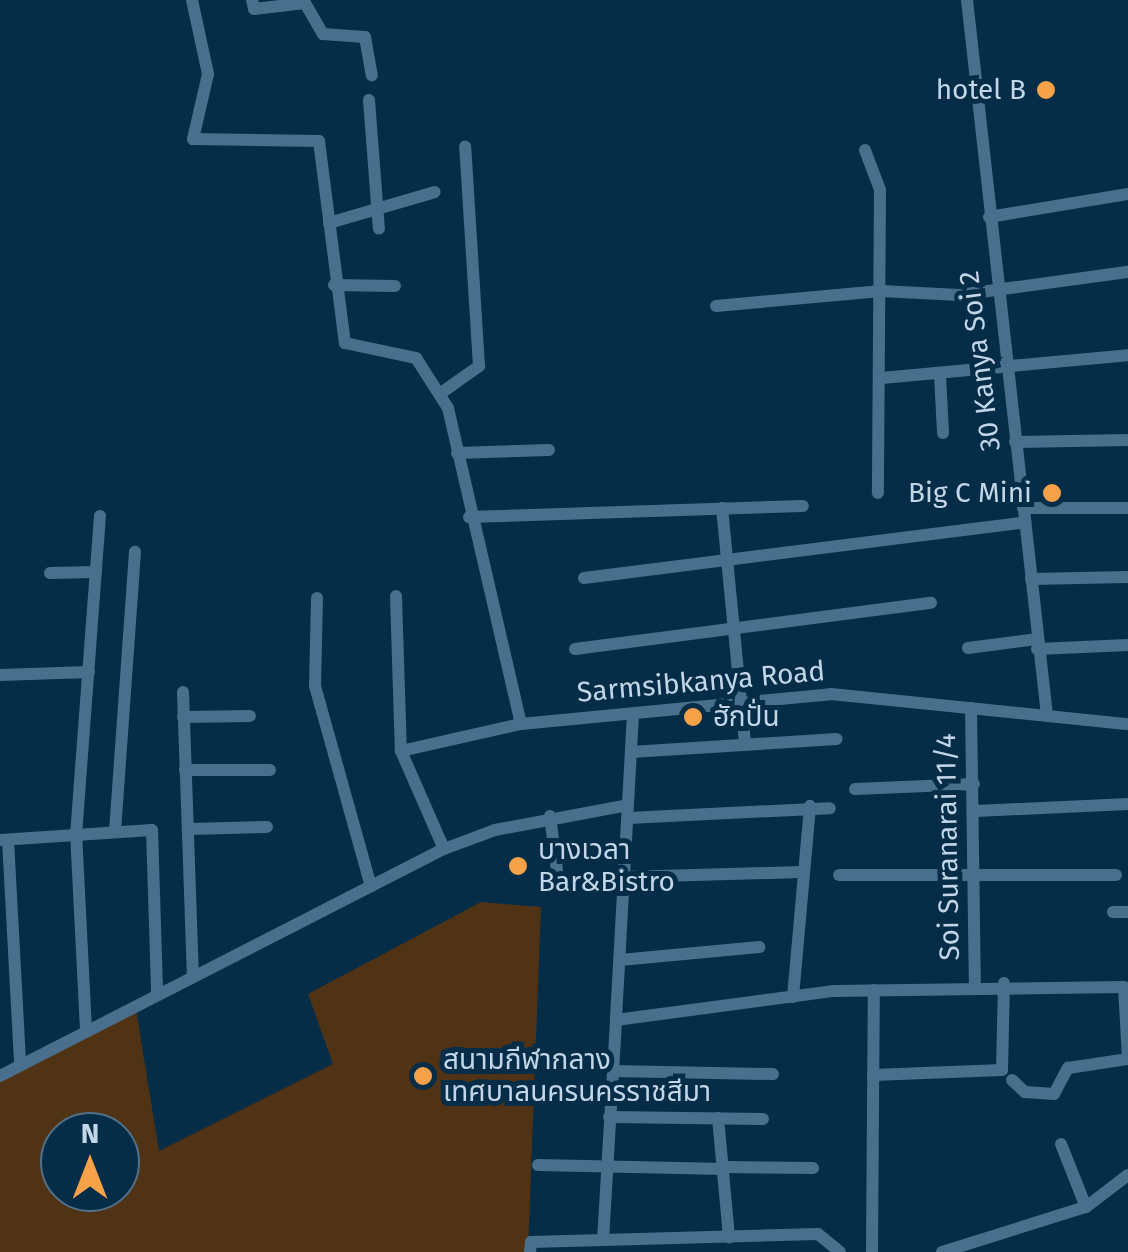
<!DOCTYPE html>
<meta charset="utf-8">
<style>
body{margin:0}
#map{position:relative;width:1128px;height:1252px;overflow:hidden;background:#052d48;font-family:"Fira Sans","Noto Sans Thai",sans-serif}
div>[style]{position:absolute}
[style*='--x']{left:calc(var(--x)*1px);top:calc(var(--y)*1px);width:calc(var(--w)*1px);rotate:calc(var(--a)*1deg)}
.green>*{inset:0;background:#503214}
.street>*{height:12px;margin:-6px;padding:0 6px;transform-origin:6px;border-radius:6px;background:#496f8d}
.dots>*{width:28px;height:28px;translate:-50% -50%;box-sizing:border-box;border:5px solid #052d48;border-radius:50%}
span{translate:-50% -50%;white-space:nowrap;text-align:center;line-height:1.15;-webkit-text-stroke:10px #052d48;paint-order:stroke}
.poi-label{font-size:28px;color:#c2d6e7}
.right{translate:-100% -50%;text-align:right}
.left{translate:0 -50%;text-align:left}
.street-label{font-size:28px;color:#c2d6e7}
.north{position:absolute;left:40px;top:1112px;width:100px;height:100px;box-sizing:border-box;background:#052d48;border:2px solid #517188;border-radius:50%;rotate:0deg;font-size:28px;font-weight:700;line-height:40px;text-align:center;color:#c2d6e7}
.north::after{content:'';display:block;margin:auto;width:35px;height:45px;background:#f7a149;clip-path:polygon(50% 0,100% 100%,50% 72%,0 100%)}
</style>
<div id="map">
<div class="green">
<i style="clip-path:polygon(evenodd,481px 902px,541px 907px,528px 1252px,0 1252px,0 1078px,135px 1003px,159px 1151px,333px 1064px,308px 994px,481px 902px,60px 1132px,120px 1132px,120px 1192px,60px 1192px,60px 1132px)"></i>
</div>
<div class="street">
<i style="--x:192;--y:0;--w:76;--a:77.8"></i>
<i style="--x:208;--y:74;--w:67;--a:103"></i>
<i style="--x:193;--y:139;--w:126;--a:0.9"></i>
<i style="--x:319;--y:141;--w:204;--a:82.7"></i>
<i style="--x:345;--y:343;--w:73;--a:11.9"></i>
<i style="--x:416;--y:358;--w:59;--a:57.4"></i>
<i style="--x:448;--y:408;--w:324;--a:77"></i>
<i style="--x:252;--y:0;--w:9;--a:77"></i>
<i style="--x:254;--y:9;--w:51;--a:-6.7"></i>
<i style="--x:305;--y:3;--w:36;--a:60"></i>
<i style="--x:323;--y:34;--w:42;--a:4.1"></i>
<i style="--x:365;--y:37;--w:39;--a:80"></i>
<i style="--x:967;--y:0;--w:720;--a:83.62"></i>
<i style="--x:369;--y:100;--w:129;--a:85.6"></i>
<i style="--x:865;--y:150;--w:43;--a:69.4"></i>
<i style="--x:880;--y:190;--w:303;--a:90.4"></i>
<i style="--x:989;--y:217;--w:141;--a:-9.4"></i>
<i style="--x:329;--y:223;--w:110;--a:-16.3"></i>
<i style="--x:334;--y:285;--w:61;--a:0.9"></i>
<i style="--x:716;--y:306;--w:166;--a:-5.2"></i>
<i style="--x:881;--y:291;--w:78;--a:2.9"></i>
<i style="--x:959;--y:295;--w:171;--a:-7.8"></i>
<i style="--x:940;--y:375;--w:58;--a:87"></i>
<i style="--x:882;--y:378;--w:247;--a:-5.3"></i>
<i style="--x:441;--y:393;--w:47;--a:-35.4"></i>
<i style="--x:479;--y:366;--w:220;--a:-93.6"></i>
<i style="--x:1015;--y:442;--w:113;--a:-1"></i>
<i style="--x:457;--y:453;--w:92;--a:-1.9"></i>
<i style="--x:722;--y:508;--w:237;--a:84.4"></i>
<i style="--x:1023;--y:508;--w:105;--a:0"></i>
<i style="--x:469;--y:517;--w:334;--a:-1.9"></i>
<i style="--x:50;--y:573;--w:46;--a:-1.2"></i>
<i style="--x:584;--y:578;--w:445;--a:-7.2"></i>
<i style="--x:1031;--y:579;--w:97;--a:-1.2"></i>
<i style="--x:396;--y:596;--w:155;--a:88.2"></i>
<i style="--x:401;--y:751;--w:107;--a:66.3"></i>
<i style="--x:317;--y:598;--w:88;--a:91.3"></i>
<i style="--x:315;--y:686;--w:208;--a:74.4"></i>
<i style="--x:968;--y:648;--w:70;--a:-7.4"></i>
<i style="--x:575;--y:649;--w:359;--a:-7.4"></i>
<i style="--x:1037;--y:649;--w:91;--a:-2.5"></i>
<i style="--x:0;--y:675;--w:89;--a:-1.9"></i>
<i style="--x:183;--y:692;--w:282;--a:88"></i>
<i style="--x:971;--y:708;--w:277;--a:89.2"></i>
<i style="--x:633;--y:714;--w:306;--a:93.2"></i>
<i style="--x:616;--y:1020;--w:220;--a:-7.6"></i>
<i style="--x:834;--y:991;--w:290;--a:-0.8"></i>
<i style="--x:1124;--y:987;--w:71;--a:86.8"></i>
<i style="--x:183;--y:717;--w:67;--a:-0.9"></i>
<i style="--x:401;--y:751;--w:123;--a:-12.7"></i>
<i style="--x:521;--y:724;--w:311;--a:-5.5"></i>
<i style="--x:831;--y:694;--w:299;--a:5.8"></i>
<i style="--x:631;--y:752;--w:206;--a:-3.6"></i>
<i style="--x:185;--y:770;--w:85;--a:0"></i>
<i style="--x:855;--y:789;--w:119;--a:-2.4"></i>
<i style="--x:975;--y:811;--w:153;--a:-2.6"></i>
<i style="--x:550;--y:816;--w:71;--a:82.7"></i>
<i style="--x:628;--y:818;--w:202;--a:-2.8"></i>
<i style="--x:189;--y:829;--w:78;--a:-1.5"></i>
<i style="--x:115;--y:831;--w:280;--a:-85.9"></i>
<i style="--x:0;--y:840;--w:152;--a:-3.8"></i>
<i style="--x:152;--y:830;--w:162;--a:88.2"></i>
<i style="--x:8;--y:840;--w:225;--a:86.9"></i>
<i style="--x:839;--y:875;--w:277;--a:0"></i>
<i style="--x:624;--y:877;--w:177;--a:-1.6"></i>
<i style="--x:1113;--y:912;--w:15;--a:0"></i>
<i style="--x:620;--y:960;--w:140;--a:-5.3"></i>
<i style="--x:793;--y:997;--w:192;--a:-84.9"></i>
<i style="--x:86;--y:1030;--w:195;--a:-92.9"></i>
<i style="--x:76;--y:835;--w:320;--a:-85.7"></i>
<i style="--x:613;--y:1071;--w:160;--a:1.1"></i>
<i style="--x:873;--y:1075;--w:129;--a:-2.2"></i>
<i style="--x:1002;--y:1070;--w:87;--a:-88.7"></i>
<i style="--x:0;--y:1076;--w:499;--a:-27.1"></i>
<i style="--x:444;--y:849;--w:54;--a:-20.4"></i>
<i style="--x:495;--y:830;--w:135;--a:-10.6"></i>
<i style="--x:1012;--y:1080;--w:18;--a:43"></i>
<i style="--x:1025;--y:1092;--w:29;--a:4"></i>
<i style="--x:1054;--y:1094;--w:30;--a:-62"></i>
<i style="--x:1068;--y:1068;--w:61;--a:-8.5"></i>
<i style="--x:609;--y:1117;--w:154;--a:0.7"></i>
<i style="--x:718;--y:1118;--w:120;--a:84.7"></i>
<i style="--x:1061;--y:1144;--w:68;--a:68.4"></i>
<i style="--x:538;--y:1165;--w:187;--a:1.2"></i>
<i style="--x:725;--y:1167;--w:88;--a:0.7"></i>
<i style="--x:603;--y:1240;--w:220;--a:-86.6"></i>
<i style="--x:530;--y:1252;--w:10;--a:-84"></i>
<i style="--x:531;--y:1242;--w:287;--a:-1.6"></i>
<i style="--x:818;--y:1234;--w:28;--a:39"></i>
<i style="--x:872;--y:1252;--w:262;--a:-89.6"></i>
<i style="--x:942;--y:1252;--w:151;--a:-17.4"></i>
<i style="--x:1086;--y:1207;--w:53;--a:-37.3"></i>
</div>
<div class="dots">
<i style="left:1046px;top:90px;background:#f7a149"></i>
<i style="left:1052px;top:493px;background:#f7a149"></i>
<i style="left:693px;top:717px;background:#f7a149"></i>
<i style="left:518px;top:866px;background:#f7a149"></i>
<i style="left:423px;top:1076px;background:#f7a149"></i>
</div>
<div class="poi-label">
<span class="right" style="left:1026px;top:90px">hotel B</span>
<span class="right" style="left:1032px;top:493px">Big C Mini</span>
<span class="left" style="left:713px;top:717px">ฮักปั่น</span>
<span class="left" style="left:538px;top:866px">บางเวลา<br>Bar&amp;Bistro</span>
<span class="left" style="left:443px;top:1076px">สนามกีฬากลาง<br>เทศบาลนครนครราชสีมา</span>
</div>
<div class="street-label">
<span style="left:980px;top:361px;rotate:-97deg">30 Kanya Soi 2</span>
<span style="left:701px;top:682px;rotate:-5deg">Sarmsibkanya Road</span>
<span style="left:948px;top:847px;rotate:-91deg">Soi Suranarai 11/4</span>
</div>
<div class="north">N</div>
</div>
